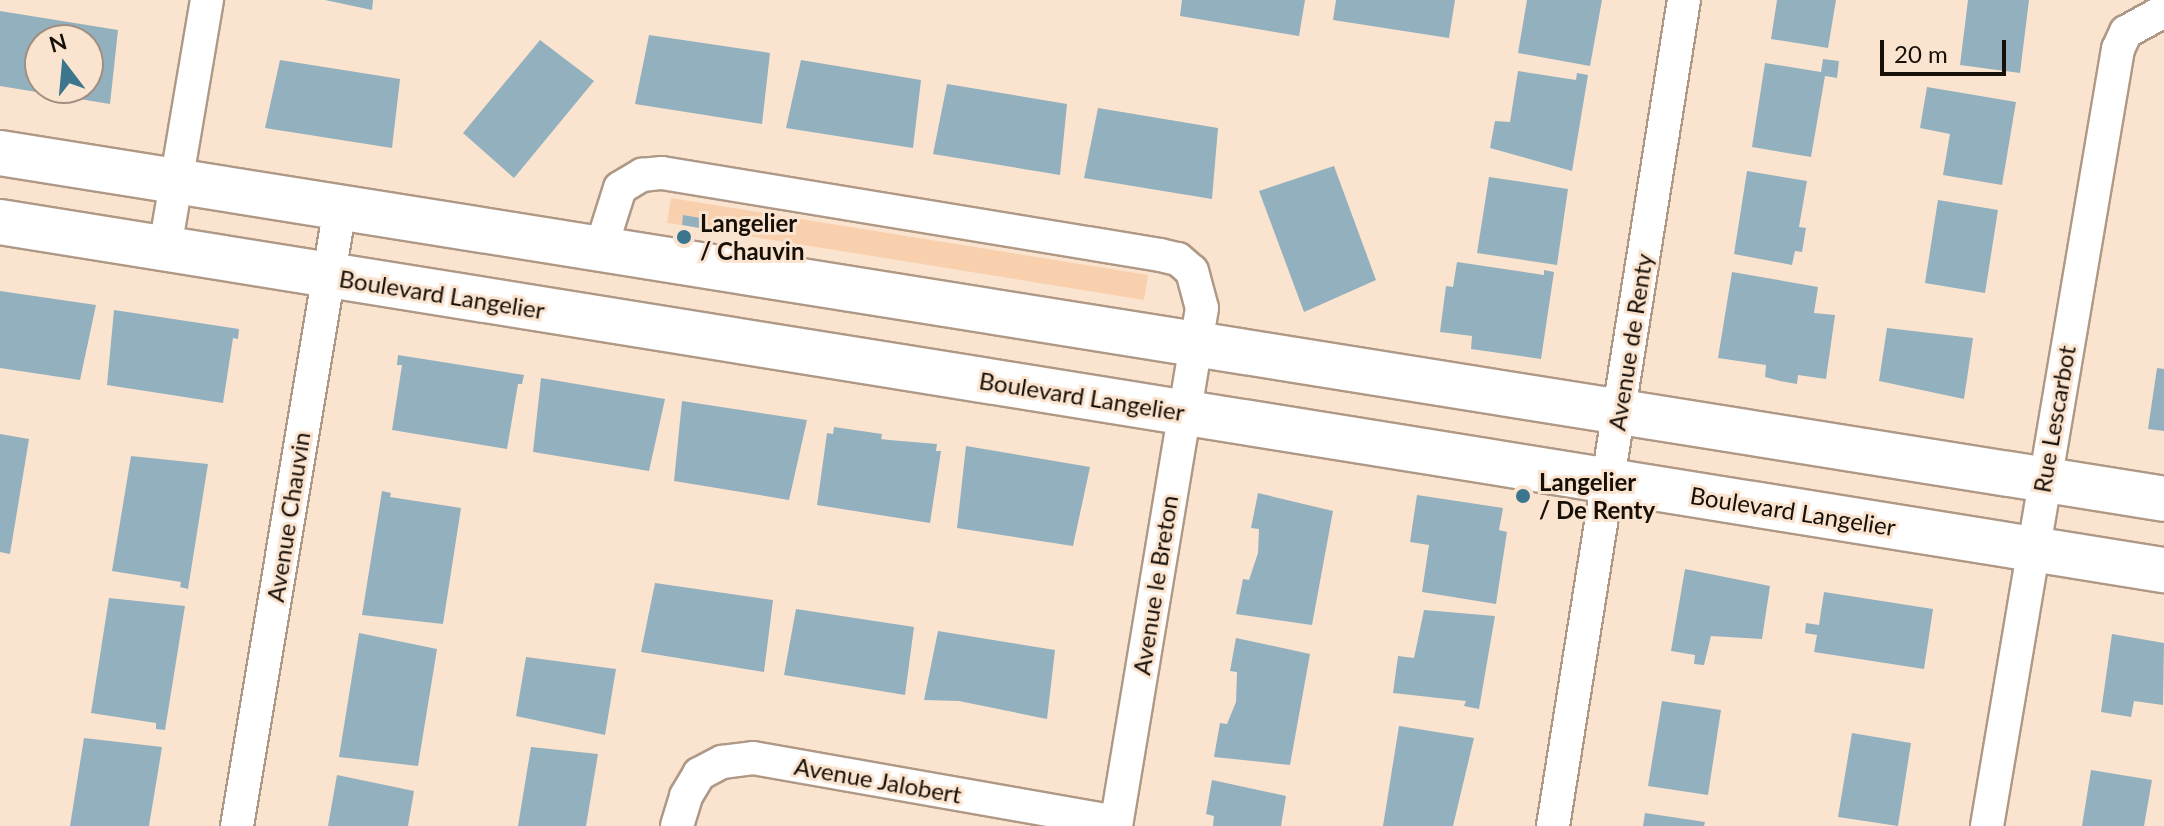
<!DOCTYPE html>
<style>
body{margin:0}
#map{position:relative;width:2164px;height:826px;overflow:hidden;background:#fbe4cf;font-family:Lato,sans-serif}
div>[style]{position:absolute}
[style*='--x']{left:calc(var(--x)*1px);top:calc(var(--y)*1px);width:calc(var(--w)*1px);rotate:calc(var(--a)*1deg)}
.green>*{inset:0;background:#f8d0ad}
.building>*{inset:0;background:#93b0be}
.roads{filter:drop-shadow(2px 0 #af9986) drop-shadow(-2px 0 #af9986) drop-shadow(0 2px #af9986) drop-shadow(0 -2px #af9986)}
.minor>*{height:32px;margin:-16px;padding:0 16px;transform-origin:16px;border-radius:16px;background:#fff}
.secondary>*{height:44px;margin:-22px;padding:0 22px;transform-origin:22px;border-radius:22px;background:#fff}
.dots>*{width:22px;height:22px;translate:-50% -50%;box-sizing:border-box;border:4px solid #fbe4cf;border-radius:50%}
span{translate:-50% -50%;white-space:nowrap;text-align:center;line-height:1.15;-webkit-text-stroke:6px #fbe4cf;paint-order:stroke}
.poi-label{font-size:24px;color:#171009;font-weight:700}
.left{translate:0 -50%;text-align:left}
.street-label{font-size:24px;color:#171009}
.north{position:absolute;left:24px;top:24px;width:80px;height:80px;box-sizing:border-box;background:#fbe4cf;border:2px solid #a08f80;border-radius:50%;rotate:344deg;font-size:22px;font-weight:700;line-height:32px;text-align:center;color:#171009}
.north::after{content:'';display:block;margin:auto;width:28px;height:36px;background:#3b768e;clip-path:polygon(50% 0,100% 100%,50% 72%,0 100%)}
.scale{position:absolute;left:1880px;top:40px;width:126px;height:36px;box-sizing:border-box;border:4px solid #171009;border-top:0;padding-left:10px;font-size:24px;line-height:28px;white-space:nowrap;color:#171009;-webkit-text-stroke:6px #fbe4cf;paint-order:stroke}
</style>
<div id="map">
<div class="green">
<i style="clip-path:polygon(671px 198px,1148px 275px,1144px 300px,705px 229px,706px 219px,684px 215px,682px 225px,667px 223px)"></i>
</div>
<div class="building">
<i style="clip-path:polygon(325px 0,373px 0,372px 10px)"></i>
<i style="clip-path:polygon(1182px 0,1305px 0,1299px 36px,1180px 16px)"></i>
<i style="clip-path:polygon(1336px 0,1455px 0,1449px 38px,1333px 20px)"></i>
<i style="clip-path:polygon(1527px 0,1602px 0,1590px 66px,1518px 53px)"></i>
<i style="clip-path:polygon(1777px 0,1836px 0,1828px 48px,1771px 39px)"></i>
<i style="clip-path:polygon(1968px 0,2029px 0,2020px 73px,1960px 65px)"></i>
<i style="clip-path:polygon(evenodd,0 11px,118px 30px,110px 104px,0 86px,0 11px,40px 40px,88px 40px,88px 88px,40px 88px,40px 40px)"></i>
<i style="clip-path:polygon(649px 35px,770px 53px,762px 124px,635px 104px)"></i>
<i style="clip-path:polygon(540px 40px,594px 81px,514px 178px,463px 133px)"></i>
<i style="clip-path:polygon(1823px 59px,1839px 61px,1837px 78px,1825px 76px,1811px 157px,1752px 147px,1765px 63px,1821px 72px)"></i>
<i style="clip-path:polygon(280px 60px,400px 79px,392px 148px,265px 128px)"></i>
<i style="clip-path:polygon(801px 60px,921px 80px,913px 148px,786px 128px)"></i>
<i style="clip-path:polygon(1518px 71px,1576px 80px,1577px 73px,1588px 75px,1572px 171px,1490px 148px,1495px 121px,1510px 122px)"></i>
<i style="clip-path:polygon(947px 84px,1067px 104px,1060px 175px,933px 154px)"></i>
<i style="clip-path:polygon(1927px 87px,2016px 102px,2002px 185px,1943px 175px,1950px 134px,1920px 128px)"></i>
<i style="clip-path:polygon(1098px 108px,1218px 128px,1212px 199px,1084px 178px)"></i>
<i style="clip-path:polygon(1334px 166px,1376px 280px,1304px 312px,1259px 191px)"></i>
<i style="clip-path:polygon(1747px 171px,1807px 181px,1799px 227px,1806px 228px,1802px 252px,1795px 251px,1792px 265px,1734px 254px)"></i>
<i style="clip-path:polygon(1489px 177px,1568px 189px,1557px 265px,1477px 253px)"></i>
<i style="clip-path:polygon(1938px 200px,1998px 210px,1985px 293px,1925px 283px)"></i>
<i style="clip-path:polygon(683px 215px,707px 219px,705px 229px,682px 225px)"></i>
<i style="clip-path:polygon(1457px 262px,1544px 275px,1544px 270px,1554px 272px,1541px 359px,1471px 349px,1472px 336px,1440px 332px,1446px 286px,1453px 287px)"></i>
<i style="clip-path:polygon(1732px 272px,1818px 287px,1814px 313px,1835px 315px,1826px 379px,1798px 375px,1797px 384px,1780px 381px,1765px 377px,1766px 365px,1718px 358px)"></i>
<i style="clip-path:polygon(0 291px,96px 305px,80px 380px,0 368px)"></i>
<i style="clip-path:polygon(114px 310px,239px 329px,238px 339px,233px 338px,223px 403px,107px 385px)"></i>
<i style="clip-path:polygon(1887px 328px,1973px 338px,1964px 399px,1879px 381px)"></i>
<i style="clip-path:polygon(398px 355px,524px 375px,522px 384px,518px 384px,507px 449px,392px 430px,402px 365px,397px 365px)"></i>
<i style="clip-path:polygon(2157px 368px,2164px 369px,2164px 431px,2148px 429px)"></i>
<i style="clip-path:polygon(541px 378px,665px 399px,649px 471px,533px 452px)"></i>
<i style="clip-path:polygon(682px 401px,807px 420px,789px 500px,674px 481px)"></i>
<i style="clip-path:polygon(834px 427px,882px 434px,881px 439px,889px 440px,937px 444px,936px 451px,941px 451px,930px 523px,817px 505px,827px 433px,833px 434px)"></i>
<i style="clip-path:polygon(0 434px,29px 439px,10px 554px,0 552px)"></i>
<i style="clip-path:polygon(966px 446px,1090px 467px,1073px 546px,957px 528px)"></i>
<i style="clip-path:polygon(131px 456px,208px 464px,188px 589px,180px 587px,181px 582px,112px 571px)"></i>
<i style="clip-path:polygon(382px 491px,391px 493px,390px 497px,461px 508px,443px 624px,362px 615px)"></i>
<i style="clip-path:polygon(1258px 493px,1333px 511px,1312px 625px,1236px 614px,1243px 579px,1249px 580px,1258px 553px,1259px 529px,1251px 528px)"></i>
<i style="clip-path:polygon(1417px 495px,1503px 508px,1499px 530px,1507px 532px,1496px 604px,1422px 592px,1429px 545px,1410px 542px)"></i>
<i style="clip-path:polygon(1685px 569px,1770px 586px,1762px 639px,1711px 636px,1704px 665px,1694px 664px,1695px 655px,1671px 651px)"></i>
<i style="clip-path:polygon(655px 583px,773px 600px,764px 672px,641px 652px)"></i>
<i style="clip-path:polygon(1824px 592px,1933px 609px,1924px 669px,1814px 652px,1817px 635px,1805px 633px,1806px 623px,1819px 625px)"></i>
<i style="clip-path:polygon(109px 598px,185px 606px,165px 730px,156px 729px,156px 723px,91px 713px)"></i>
<i style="clip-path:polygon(796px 609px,914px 627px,905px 695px,784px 675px)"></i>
<i style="clip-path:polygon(1424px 610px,1495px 616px,1479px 709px,1464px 706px,1466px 701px,1393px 693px,1398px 656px,1414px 658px)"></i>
<i style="clip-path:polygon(938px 631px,1055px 650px,1047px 719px,959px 701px,924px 700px)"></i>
<i style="clip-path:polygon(359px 633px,437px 649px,418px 766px,339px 757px)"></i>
<i style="clip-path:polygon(2112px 634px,2164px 643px,2163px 705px,2134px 701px,2131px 717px,2101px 712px)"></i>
<i style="clip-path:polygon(1236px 638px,1310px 654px,1290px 765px,1214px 757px,1220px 723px,1227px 724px,1236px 702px,1237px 672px,1230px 671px)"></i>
<i style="clip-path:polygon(526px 657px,616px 669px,605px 735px,516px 716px)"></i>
<i style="clip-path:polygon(1662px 701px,1721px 710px,1708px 795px,1648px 786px)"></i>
<i style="clip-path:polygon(1399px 726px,1474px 738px,1453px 826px,1383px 826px)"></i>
<i style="clip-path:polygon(1852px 733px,1911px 743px,1898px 826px,1838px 817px)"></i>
<i style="clip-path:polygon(84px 738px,162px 747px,149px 826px,70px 826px)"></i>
<i style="clip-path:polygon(531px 747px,598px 754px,586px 826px,518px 826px)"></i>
<i style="clip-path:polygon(2091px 770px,2152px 780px,2144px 826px,2082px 826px)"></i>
<i style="clip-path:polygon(337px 775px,414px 791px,408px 826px,328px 826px)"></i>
<i style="clip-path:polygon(1212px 780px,1286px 796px,1281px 826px,1213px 826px,1214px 816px,1206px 814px)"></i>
<i style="clip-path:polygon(1645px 813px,1705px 822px,1704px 826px,1643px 826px)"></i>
</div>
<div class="roads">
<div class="minor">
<i style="--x:165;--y:248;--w:252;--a:-80.4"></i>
<i style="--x:600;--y:251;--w:66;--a:-72.4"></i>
<i style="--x:620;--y:188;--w:26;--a:-31"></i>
<i style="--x:642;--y:175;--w:20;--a:-6"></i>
<i style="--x:662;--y:173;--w:505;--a:9.35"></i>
<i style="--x:1160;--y:255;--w:18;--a:13"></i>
<i style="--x:1178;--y:259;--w:18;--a:41"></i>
<i style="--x:1192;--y:271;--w:38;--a:75"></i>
<i style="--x:1202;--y:308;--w:525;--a:99.43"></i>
<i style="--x:237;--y:826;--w:627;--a:-80.54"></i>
<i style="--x:677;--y:826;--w:31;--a:-73"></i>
<i style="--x:686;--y:796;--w:26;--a:-59"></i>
<i style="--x:699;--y:774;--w:26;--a:-28"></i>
<i style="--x:722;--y:762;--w:31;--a:-7"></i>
<i style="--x:753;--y:758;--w:369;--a:10"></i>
<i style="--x:1553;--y:826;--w:836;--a:-80.99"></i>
<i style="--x:1987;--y:826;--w:788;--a:-80.43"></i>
<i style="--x:2118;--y:49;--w:19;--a:-65"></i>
<i style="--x:2126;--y:32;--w:43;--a:-28.9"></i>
</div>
<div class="secondary">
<i style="--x:0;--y:153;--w:2191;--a:9.08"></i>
<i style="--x:0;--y:222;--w:2192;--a:9.14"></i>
</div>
</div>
<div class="dots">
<i style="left:684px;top:237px;background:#3b768e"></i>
<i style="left:1523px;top:496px;background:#3b768e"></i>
</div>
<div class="poi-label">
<span class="left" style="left:700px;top:237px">Langelier<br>/ Chauvin</span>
<span class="left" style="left:1539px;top:496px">Langelier<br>/ De Renty</span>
</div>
<div class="street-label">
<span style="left:442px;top:294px;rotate:9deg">Boulevard Langelier</span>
<span style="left:1630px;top:342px;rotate:-81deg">Avenue de Renty</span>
<span style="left:1082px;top:396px;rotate:9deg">Boulevard Langelier</span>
<span style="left:2054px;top:419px;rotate:-80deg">Rue Lescarbot</span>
<span style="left:1793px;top:511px;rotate:9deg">Boulevard Langelier</span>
<span style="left:288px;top:517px;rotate:-81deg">Avenue Chauvin</span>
<span style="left:1155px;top:585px;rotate:-81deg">Avenue le Breton</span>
<span style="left:878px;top:780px;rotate:10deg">Avenue Jalobert</span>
</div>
<div class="north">N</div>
<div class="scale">20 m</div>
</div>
